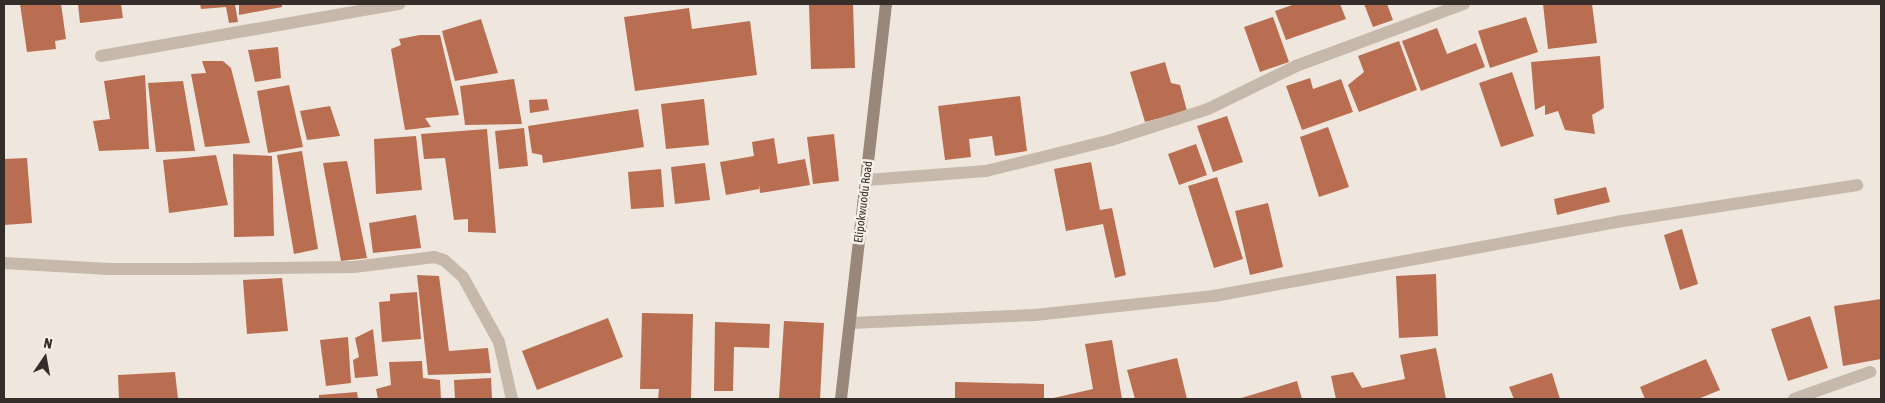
<!DOCTYPE html>
<style>
body{margin:0}
#map{position:relative;width:1885px;height:403px;overflow:hidden;background:#efe7dd;font-family:"Asap Condensed",sans-serif}
div>[style]{position:absolute}
[style*='--x']{left:calc(var(--x)*1px);top:calc(var(--y)*1px);width:calc(var(--w)*1px);rotate:calc(var(--a)*1deg)}
.building>*{inset:0;background:#b96e51}
.street>*{height:12px;margin:-6px;padding:0 6px;transform-origin:6px;border-radius:6px;background:#c6b8aa}
.secondary>*{height:12px;margin:-6px;padding:0 6px;transform-origin:6px;border-radius:6px;background:#9a877b}
span{translate:-50% -50%;white-space:nowrap;text-align:center;line-height:1.15;-webkit-text-stroke:5px #f7f1e8;paint-order:stroke}
.street-label{font-size:12px;color:#342d29}
.frame{position:absolute;inset:0;border:5px solid #342d29;pointer-events:none}
.north{position:absolute;left:20px;top:333px;width:50px;height:50px;-webkit-text-stroke:4px #f7f1e8;paint-order:stroke;rotate:12deg;font-size:14px;font-weight:700;line-height:20px;text-align:center;color:#342d29}
.north::after{content:'';display:block;margin:auto;width:18px;height:22px;background:#342d29;clip-path:polygon(50% 0,100% 100%,50% 72%,0 100%)}
</style>
<div id="map">
<div class="building">
<i style="clip-path:polygon(20px 4px,61px 4px,66px 39px,55px 41px,56px 49px,27px 52px)"></i>
<i style="clip-path:polygon(78px 4px,121px 4px,123px 18px,80px 23px)"></i>
<i style="clip-path:polygon(200px 4px,235px 4px,238px 22px,229px 23px,226px 7px,201px 9px)"></i>
<i style="clip-path:polygon(239px 4px,282px 4px,282px 7px,239px 15px)"></i>
<i style="clip-path:polygon(809px 4px,853px 4px,855px 68px,811px 69px)"></i>
<i style="clip-path:polygon(1295px 4px,1340px 4px,1346px 19px,1286px 40px,1275px 11px)"></i>
<i style="clip-path:polygon(1364px 4px,1387px 4px,1393px 20px,1373px 27px)"></i>
<i style="clip-path:polygon(1543px 4px,1592px 4px,1597px 43px,1548px 49px)"></i>
<i style="clip-path:polygon(689px 8px,692px 29px,750px 21px,757px 75px,635px 91px,624px 17px)"></i>
<i style="clip-path:polygon(1273px 17px,1289px 62px,1260px 72px,1244px 27px)"></i>
<i style="clip-path:polygon(1526px 17px,1538px 52px,1490px 68px,1478px 31px)"></i>
<i style="clip-path:polygon(481px 19px,498px 73px,455px 81px,442px 31px)"></i>
<i style="clip-path:polygon(1437px 28px,1447px 54px,1476px 43px,1485px 67px,1421px 91px,1402px 41px)"></i>
<i style="clip-path:polygon(420px 35px,440px 35px,459px 115px,425px 118px,431px 127px,405px 130px,391px 49px,401px 45px,399px 39px)"></i>
<i style="clip-path:polygon(1399px 41px,1417px 90px,1359px 112px,1348px 85px,1364px 72px,1358px 56px)"></i>
<i style="clip-path:polygon(278px 47px,281px 78px,255px 82px,248px 50px)"></i>
<i style="clip-path:polygon(1600px 56px,1604px 108px,1592px 115px,1595px 134px,1565px 130px,1558px 111px,1545px 115px,1545px 105px,1535px 110px,1531px 62px)"></i>
<i style="clip-path:polygon(202px 61px,223px 61px,231px 68px,250px 143px,205px 147px,191px 74px,206px 73px)"></i>
<i style="clip-path:polygon(1165px 62px,1171px 83px,1180px 85px,1187px 111px,1145px 122px,1130px 72px)"></i>
<i style="clip-path:polygon(1512px 72px,1534px 136px,1501px 147px,1479px 83px)"></i>
<i style="clip-path:polygon(145px 75px,149px 149px,99px 151px,93px 121px,110px 119px,104px 81px)"></i>
<i style="clip-path:polygon(1310px 78px,1313px 89px,1341px 79px,1353px 112px,1302px 130px,1286px 86px)"></i>
<i style="clip-path:polygon(514px 79px,522px 124px,465px 125px,460px 86px)"></i>
<i style="clip-path:polygon(183px 81px,195px 151px,156px 152px,148px 83px)"></i>
<i style="clip-path:polygon(289px 85px,303px 147px,268px 153px,257px 91px)"></i>
<i style="clip-path:polygon(1020px 96px,1027px 151px,995px 156px,992px 136px,969px 139px,971px 157px,945px 160px,938px 106px)"></i>
<i style="clip-path:polygon(547px 99px,549px 110px,530px 113px,529px 100px)"></i>
<i style="clip-path:polygon(704px 99px,709px 145px,666px 149px,661px 104px)"></i>
<i style="clip-path:polygon(330px 106px,340px 136px,307px 140px,300px 111px)"></i>
<i style="clip-path:polygon(638px 109px,644px 147px,543px 163px,542px 155px,532px 153px,528px 126px)"></i>
<i style="clip-path:polygon(1227px 116px,1243px 162px,1213px 172px,1197px 126px)"></i>
<i style="clip-path:polygon(1328px 127px,1349px 187px,1319px 197px,1300px 137px)"></i>
<i style="clip-path:polygon(524px 128px,528px 166px,499px 169px,495px 131px)"></i>
<i style="clip-path:polygon(487px 129px,496px 233px,468px 232px,468px 219px,454px 220px,445px 158px,424px 159px,421px 134px)"></i>
<i style="clip-path:polygon(834px 134px,839px 181px,813px 184px,807px 137px)"></i>
<i style="clip-path:polygon(416px 136px,422px 190px,376px 194px,374px 139px)"></i>
<i style="clip-path:polygon(774px 138px,778px 164px,805px 159px,810px 185px,760px 193px,759px 184px,759px 189px,726px 195px,720px 162px,754px 156px,752px 142px)"></i>
<i style="clip-path:polygon(1196px 144px,1207px 175px,1179px 185px,1168px 154px)"></i>
<i style="clip-path:polygon(302px 151px,318px 249px,294px 254px,277px 155px)"></i>
<i style="clip-path:polygon(233px 154px,272px 156px,274px 236px,234px 237px)"></i>
<i style="clip-path:polygon(216px 155px,228px 205px,169px 213px,163px 160px)"></i>
<i style="clip-path:polygon(27px 158px,32px 223px,4px 225px,4px 159px)"></i>
<i style="clip-path:polygon(347px 161px,367px 258px,341px 261px,323px 163px)"></i>
<i style="clip-path:polygon(1091px 162px,1100px 210px,1112px 208px,1126px 275px,1115px 278px,1103px 224px,1066px 231px,1054px 169px)"></i>
<i style="clip-path:polygon(705px 163px,710px 200px,675px 204px,671px 167px)"></i>
<i style="clip-path:polygon(661px 169px,664px 207px,631px 209px,628px 172px)"></i>
<i style="clip-path:polygon(1217px 177px,1243px 259px,1214px 268px,1188px 186px)"></i>
<i style="clip-path:polygon(1606px 187px,1610px 202px,1557px 215px,1554px 199px)"></i>
<i style="clip-path:polygon(1268px 203px,1283px 267px,1250px 275px,1235px 211px)"></i>
<i style="clip-path:polygon(416px 215px,421px 248px,373px 253px,369px 223px)"></i>
<i style="clip-path:polygon(1682px 229px,1698px 284px,1680px 290px,1664px 235px)"></i>
<i style="clip-path:polygon(1436px 274px,1438px 336px,1399px 338px,1396px 276px)"></i>
<i style="clip-path:polygon(417px 275px,439px 276px,449px 351px,488px 348px,491px 373px,428px 375px)"></i>
<i style="clip-path:polygon(282px 278px,288px 331px,247px 334px,243px 280px)"></i>
<i style="clip-path:polygon(417px 292px,421px 339px,382px 342px,379px 302px,390px 301px,390px 294px)"></i>
<i style="clip-path:polygon(1881px 299px,1881px 359px,1843px 366px,1834px 306px)"></i>
<i style="clip-path:polygon(642px 313px,693px 314px,691px 399px,658px 399px,659px 389px,640px 389px)"></i>
<i style="clip-path:polygon(1810px 316px,1828px 368px,1788px 381px,1771px 329px)"></i>
<i style="clip-path:polygon(608px 318px,623px 357px,537px 390px,522px 351px)"></i>
<i style="clip-path:polygon(784px 321px,824px 323px,820px 399px,779px 399px)"></i>
<i style="clip-path:polygon(715px 322px,770px 324px,769px 348px,734px 347px,733px 391px,714px 391px)"></i>
<i style="clip-path:polygon(373px 329px,378px 376px,355px 378px,353px 360px,359px 357px,355px 338px)"></i>
<i style="clip-path:polygon(348px 337px,351px 383px,326px 386px,320px 340px)"></i>
<i style="clip-path:polygon(1112px 340px,1122px 399px,1049px 399px,1093px 389px,1085px 344px)"></i>
<i style="clip-path:polygon(1436px 348px,1446px 399px,1336px 399px,1331px 376px,1353px 372px,1362px 388px,1405px 379px,1400px 355px)"></i>
<i style="clip-path:polygon(1177px 358px,1187px 399px,1135px 399px,1127px 370px)"></i>
<i style="clip-path:polygon(1706px 359px,1720px 390px,1698px 399px,1645px 399px,1640px 387px)"></i>
<i style="clip-path:polygon(422px 361px,423px 378px,440px 380px,441px 399px,378px 399px,376px 389px,391px 385px,389px 362px)"></i>
<i style="clip-path:polygon(175px 372px,178px 399px,119px 399px,118px 375px)"></i>
<i style="clip-path:polygon(1552px 373px,1560px 399px,1514px 399px,1509px 387px)"></i>
<i style="clip-path:polygon(491px 378px,492px 399px,455px 399px,454px 380px)"></i>
<i style="clip-path:polygon(1297px 381px,1302px 399px,1238px 399px)"></i>
<i style="clip-path:polygon(955px 382px,1044px 384px,1044px 399px,955px 399px)"></i>
<i style="clip-path:polygon(357px 392px,358px 399px,319px 399px,319px 395px)"></i>
</div>
<div class="street">
<i style="--x:101;--y:56;--w:303;--a:-9.9"></i>
<i style="--x:867;--y:180;--w:119;--a:-4.3"></i>
<i style="--x:986;--y:171;--w:129;--a:-13.9"></i>
<i style="--x:1111;--y:140;--w:102;--a:-17.7"></i>
<i style="--x:1208;--y:109;--w:98;--a:-26"></i>
<i style="--x:1296;--y:66;--w:179;--a:-20.3"></i>
<i style="--x:4;--y:263;--w:105;--a:3.3"></i>
<i style="--x:109;--y:269;--w:83;--a:0"></i>
<i style="--x:192;--y:269;--w:162;--a:-0.7"></i>
<i style="--x:354;--y:267;--w:81;--a:-7.1"></i>
<i style="--x:434;--y:257;--w:10;--a:17"></i>
<i style="--x:444;--y:260;--w:25;--a:42"></i>
<i style="--x:463;--y:277;--w:74;--a:61"></i>
<i style="--x:499;--y:342;--w:58;--a:77.2"></i>
<i style="--x:850;--y:323;--w:185;--a:-2.5"></i>
<i style="--x:1035;--y:315;--w:180;--a:-6.1"></i>
<i style="--x:1214;--y:296;--w:409;--a:-10.4"></i>
<i style="--x:1616;--y:222;--w:244;--a:-8.7"></i>
<i style="--x:1794;--y:399;--w:81;--a:-19.6"></i>
</div>
<div class="secondary">
<i style="--x:841;--y:399;--w:398;--a:-83.5"></i>
</div>
<div class="street-label">
<span style="left:864px;top:202px;rotate:-83deg">Elipokwuodu Road</span>
</div>
<div class="frame"></div>
<div class="north">N</div>
</div>
